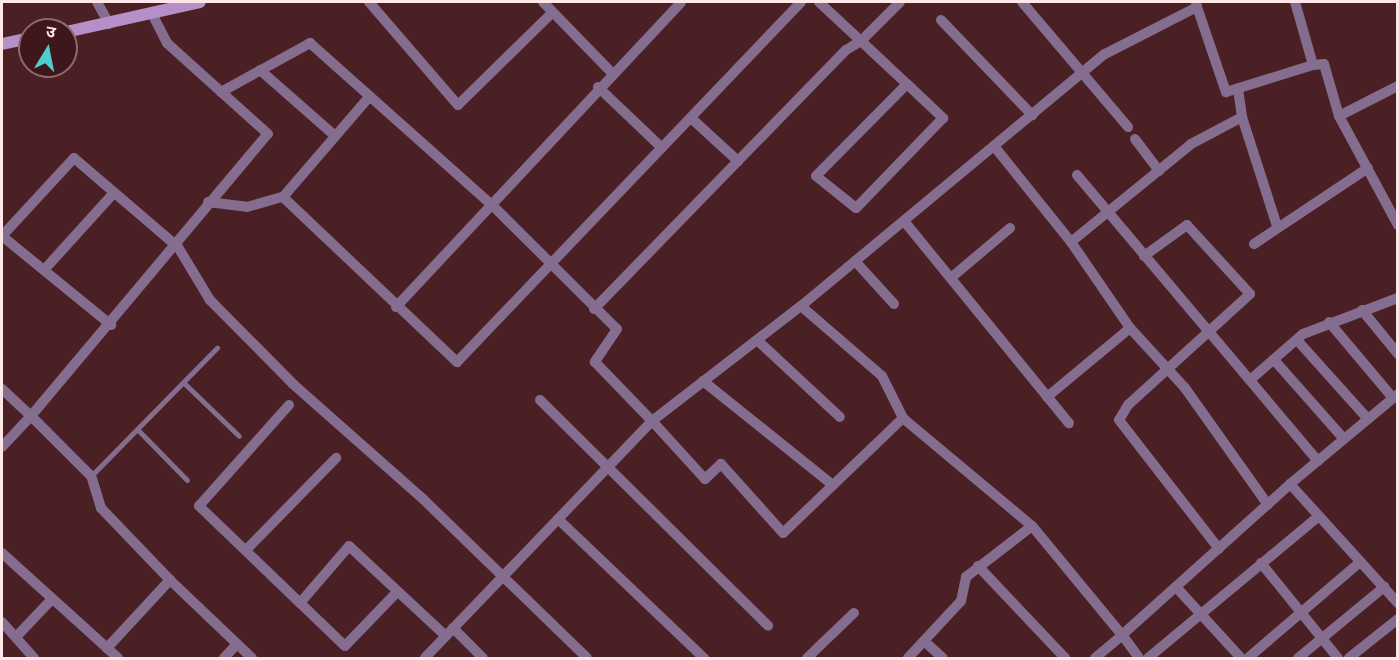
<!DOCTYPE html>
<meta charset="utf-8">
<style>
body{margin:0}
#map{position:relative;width:1399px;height:660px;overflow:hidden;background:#4a2025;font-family:"Space Grotesk","Noto Sans Devanagari",sans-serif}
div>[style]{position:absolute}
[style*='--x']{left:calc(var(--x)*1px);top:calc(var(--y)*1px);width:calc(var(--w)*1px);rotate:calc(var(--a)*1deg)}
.lane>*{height:5px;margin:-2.5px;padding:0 2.5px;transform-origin:2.5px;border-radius:2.5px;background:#856d90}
.street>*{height:10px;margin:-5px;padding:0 5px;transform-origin:5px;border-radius:5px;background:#856d90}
.secondary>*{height:12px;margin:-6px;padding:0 6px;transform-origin:6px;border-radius:6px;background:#b58fc7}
span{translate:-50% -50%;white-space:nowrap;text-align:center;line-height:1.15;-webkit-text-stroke:6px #3f161b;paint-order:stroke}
.frame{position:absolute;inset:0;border:3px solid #ffe7e8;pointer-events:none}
.north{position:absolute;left:18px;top:18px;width:60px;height:60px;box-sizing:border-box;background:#3f161b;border:2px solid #8c6a6d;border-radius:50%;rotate:10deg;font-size:16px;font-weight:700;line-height:24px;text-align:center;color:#ffe7e8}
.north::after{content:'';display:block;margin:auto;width:21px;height:27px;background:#52cdcd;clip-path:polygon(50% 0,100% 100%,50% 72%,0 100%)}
</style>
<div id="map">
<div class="lane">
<i style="--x:184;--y:383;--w:76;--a:43.9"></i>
<i style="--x:138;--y:430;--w:70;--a:45.6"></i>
<i style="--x:91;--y:476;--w:180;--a:-45.5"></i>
</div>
<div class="street">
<i style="--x:97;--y:2;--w:25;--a:61"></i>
<i style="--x:369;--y:2;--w:136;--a:49.2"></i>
<i style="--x:458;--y:105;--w:130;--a:-44.4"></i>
<i style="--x:543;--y:2;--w:99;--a:45.8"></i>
<i style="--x:819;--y:2;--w:57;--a:42.9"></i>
<i style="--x:861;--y:41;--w:55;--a:-45"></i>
<i style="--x:1022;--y:2;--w:164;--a:49.7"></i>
<i style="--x:1197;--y:7;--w:90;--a:71.2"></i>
<i style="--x:1226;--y:92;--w:91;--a:-17.2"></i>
<i style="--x:1313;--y:65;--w:66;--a:-105.9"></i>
<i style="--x:941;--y:20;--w:132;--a:46.2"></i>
<i style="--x:1313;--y:65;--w:11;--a:-5"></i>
<i style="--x:1324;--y:64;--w:54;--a:73.9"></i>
<i style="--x:1339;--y:116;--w:124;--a:61.6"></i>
<i style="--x:260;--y:70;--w:100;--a:41.3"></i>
<i style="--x:598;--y:87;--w:88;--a:43.6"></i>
<i style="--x:221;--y:92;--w:102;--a:-28.8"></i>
<i style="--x:310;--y:43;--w:242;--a:41.7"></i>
<i style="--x:491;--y:204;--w:177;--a:44.8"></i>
<i style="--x:617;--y:329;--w:40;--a:124"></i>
<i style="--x:595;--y:362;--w:82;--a:46"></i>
<i style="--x:652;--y:421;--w:328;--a:133.8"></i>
<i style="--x:1339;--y:116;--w:66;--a:-27"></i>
<i style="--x:1242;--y:117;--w:114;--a:72.2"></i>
<i style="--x:691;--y:118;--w:64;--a:42.5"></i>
<i style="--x:1135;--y:139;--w:40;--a:53"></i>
<i style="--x:994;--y:146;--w:123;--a:51.3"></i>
<i style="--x:1071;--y:242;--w:155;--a:-39.2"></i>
<i style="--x:1191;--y:144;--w:58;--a:-27.9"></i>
<i style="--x:1242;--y:117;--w:29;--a:-98"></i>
<i style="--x:1077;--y:175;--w:374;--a:49.9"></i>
<i style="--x:283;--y:197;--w:133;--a:-49.3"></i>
<i style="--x:208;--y:202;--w:39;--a:7"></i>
<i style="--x:247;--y:207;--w:37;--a:-16"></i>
<i style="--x:283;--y:197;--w:240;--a:43.5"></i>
<i style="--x:457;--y:362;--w:498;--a:-46.3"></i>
<i style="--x:904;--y:221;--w:261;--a:50.8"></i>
<i style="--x:2;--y:236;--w:106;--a:-47.3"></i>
<i style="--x:74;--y:158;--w:137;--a:40.6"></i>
<i style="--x:178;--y:247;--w:62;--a:58.9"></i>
<i style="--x:210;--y:300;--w:118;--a:45.3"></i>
<i style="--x:293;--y:384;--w:174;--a:41.5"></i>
<i style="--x:423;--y:499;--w:228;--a:44.1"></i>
<i style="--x:2;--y:236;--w:141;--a:39.2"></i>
<i style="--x:1071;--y:242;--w:104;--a:55.5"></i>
<i style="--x:1130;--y:328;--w:81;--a:47.5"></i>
<i style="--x:1185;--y:388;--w:143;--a:54.6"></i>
<i style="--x:1254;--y:244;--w:137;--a:-33.7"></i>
<i style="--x:1144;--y:256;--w:53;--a:-35.8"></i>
<i style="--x:1187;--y:225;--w:93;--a:47.6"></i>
<i style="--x:1250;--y:294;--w:165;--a:137.7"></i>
<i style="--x:1128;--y:405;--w:17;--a:121"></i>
<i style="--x:1119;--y:420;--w:163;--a:52.2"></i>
<i style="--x:855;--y:261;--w:58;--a:47.8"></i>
<i style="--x:44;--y:270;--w:103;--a:-47.8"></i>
<i style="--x:952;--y:277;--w:76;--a:-40.2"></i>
<i style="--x:801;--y:306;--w:107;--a:40.8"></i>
<i style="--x:882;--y:376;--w:47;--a:63.4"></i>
<i style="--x:396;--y:307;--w:417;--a:-46.9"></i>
<i style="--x:594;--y:309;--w:361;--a:-45.8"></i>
<i style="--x:846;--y:50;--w:17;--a:-31"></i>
<i style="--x:861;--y:41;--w:63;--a:43.1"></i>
<i style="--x:907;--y:84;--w:50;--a:43.4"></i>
<i style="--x:943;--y:118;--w:125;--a:134"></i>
<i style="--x:856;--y:208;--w:51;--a:-141.3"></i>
<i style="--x:816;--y:176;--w:129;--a:-45.3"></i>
<i style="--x:1362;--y:310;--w:57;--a:50.7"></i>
<i style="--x:1329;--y:322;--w:99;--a:49.9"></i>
<i style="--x:757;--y:340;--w:113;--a:42.9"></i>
<i style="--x:1297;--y:340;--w:106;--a:48.1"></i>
<i style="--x:1275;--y:361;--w:104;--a:48.5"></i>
<i style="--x:1250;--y:380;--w:70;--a:-41"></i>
<i style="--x:1303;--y:334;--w:102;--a:-20.8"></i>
<i style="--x:703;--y:381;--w:166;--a:38.7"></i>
<i style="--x:2;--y:389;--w:40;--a:43"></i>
<i style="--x:31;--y:416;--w:42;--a:133.1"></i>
<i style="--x:1047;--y:397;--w:108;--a:-39.7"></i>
<i style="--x:540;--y:400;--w:321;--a:44.7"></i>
<i style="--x:289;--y:405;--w:135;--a:131.7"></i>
<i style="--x:199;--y:506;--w:202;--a:43.8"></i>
<i style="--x:345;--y:646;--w:75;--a:-46.1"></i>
<i style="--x:1290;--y:484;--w:141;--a:-39.8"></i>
<i style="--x:558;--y:519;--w:202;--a:43.6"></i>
<i style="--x:246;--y:550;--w:129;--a:-45.6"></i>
<i style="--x:2;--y:553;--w:142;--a:42.1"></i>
<i style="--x:1261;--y:563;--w:122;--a:51"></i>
<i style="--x:978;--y:566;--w:127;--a:46.6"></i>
<i style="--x:170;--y:580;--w:113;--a:43.6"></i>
<i style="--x:1176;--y:587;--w:96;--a:47.5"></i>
<i style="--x:300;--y:603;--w:75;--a:-49.3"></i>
<i style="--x:349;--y:546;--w:132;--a:42.9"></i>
<i style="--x:2;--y:622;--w:48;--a:48.4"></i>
<i style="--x:453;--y:628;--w:42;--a:45"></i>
<i style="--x:16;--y:637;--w:51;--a:-46.6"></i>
<i style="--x:924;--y:641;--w:25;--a:42"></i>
<i style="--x:118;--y:658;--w:15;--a:-138"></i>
<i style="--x:107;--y:648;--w:93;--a:-47.2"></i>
<i style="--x:170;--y:580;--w:100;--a:-133.8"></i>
<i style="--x:101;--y:508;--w:34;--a:-107"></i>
<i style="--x:91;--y:476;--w:85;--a:-135"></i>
<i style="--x:31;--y:416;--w:368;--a:-50"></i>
<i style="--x:268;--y:134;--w:136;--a:-138"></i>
<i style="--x:167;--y:43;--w:34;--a:-117"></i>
<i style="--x:224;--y:658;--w:19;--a:-47"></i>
<i style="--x:807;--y:658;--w:65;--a:-43.8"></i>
<i style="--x:908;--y:658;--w:78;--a:-47.1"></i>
<i style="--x:961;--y:601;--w:25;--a:-78"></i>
<i style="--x:966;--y:577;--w:83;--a:-37.7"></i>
<i style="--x:1095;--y:658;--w:35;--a:-40"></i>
<i style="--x:1122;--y:635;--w:141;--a:-129.5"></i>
<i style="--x:1032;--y:526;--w:168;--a:-140.1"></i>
<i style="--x:903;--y:418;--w:166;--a:136.2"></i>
<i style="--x:783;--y:533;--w:93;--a:-131.9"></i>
<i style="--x:721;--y:464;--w:22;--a:137"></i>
<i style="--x:705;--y:479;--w:79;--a:-132.4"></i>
<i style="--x:652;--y:421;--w:188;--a:-37.7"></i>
<i style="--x:801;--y:306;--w:395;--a:-39.7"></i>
<i style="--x:1105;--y:54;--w:103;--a:-27.1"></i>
<i style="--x:1197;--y:7;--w:5;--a:-101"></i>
<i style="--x:1139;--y:658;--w:29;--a:-126"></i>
<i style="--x:1122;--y:635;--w:226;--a:-41.9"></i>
<i style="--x:1290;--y:484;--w:161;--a:47.8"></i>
<i style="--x:1148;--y:658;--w:222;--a:-39.7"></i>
<i style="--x:1248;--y:658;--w:148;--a:-40.6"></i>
<i style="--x:1298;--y:658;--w:112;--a:-39.5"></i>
<i style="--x:1349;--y:658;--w:63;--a:-38.5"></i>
</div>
<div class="secondary">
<i style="--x:66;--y:32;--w:137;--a:-12.6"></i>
<i style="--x:2;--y:44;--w:29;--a:-12"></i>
</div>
<div class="frame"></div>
<div class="north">उ</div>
</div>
